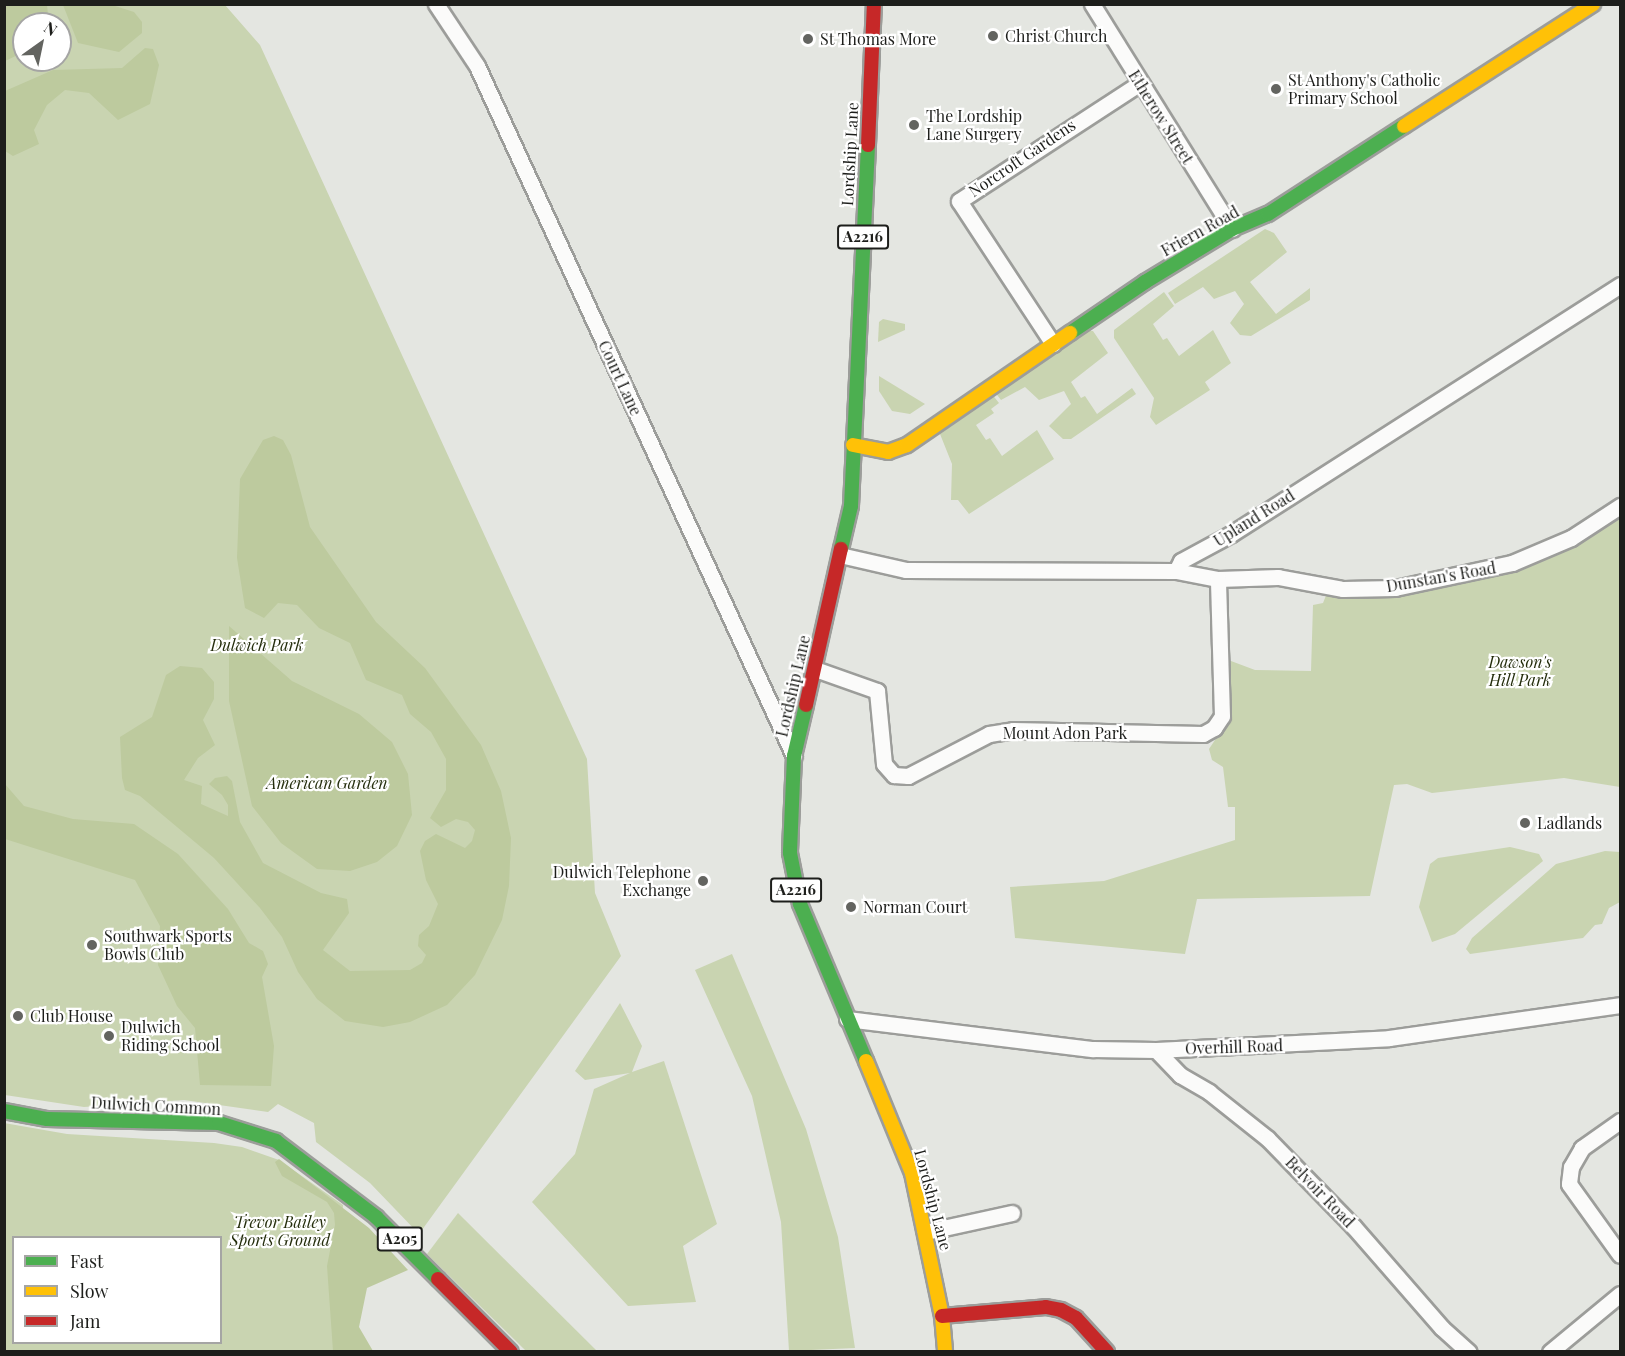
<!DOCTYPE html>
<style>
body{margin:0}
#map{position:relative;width:1625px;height:1356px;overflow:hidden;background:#e4e6e1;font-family:"Playfair Display",serif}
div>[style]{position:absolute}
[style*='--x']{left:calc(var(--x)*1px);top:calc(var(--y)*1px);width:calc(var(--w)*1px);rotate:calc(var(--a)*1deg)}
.green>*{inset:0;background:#c9d4b1}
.forest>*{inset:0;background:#bdca9e}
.roads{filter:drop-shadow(2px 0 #9c9d9a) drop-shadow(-2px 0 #9c9d9a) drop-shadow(0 2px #9c9d9a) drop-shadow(0 -2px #9c9d9a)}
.street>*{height:15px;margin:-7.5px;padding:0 7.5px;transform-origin:7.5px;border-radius:7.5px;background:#fbfbfa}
.fast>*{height:14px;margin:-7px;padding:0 7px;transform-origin:7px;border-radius:7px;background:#4caf50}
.slow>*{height:14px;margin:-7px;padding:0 7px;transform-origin:7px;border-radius:7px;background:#ffc107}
.jam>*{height:14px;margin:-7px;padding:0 7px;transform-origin:7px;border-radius:7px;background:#c62828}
.dots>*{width:16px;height:16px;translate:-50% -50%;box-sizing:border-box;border:3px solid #fff;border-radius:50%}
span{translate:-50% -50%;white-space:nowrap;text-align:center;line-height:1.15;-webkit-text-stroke:4.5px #fff;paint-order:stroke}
.shield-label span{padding:2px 4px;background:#fff;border:2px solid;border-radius:4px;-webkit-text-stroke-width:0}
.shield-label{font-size:15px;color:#1d1e1b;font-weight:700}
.poi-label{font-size:16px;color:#1d1e1b}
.left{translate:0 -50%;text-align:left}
.right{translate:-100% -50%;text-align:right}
.street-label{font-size:16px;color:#1d1e1b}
.park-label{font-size:16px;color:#242d0c;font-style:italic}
.frame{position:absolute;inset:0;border:6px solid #1d1e1b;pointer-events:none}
.legend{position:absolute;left:12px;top:1236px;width:210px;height:108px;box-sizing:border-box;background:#fff;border:2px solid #a5a5a4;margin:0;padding:8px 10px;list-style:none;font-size:18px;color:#1d1e1b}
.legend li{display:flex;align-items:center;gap:12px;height:30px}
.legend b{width:30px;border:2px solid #a5a5a4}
.north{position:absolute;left:12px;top:12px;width:60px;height:60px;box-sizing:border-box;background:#fff;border:2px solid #a5a5a4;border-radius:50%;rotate:33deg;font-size:16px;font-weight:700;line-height:24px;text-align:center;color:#1d1e1b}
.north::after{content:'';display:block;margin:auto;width:21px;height:27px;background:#636460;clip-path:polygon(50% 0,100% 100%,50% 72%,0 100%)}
</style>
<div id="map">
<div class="green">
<i style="clip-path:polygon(evenodd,5px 5px,225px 5px,260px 45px,587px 759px,595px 893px,621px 956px,419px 1234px,370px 1183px,316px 1142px,314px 1123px,278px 1104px,268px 1112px,184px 1100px,84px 1107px,5px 1095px,5px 5px,24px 24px,60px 24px,60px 60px,24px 60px,24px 24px)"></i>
<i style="clip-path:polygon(1265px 229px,1274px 233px,1287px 252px,1250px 282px,1276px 314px,1310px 288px,1310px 300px,1251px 336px,1240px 335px,1230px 323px,1244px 304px,1235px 291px,1214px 299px,1203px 287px,1175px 304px,1168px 293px)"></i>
<i style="clip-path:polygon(1164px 292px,1174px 306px,1153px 324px,1163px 340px,1167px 338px,1179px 356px,1213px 330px,1231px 363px,1205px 382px,1210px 390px,1156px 425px,1150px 417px,1154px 398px,1114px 338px,1114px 330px)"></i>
<i style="clip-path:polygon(883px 319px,905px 324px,905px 330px,878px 342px,879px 322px)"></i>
<i style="clip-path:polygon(1086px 331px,1093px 331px,1108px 353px,1071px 382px,1081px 398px,1085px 396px,1097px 414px,1132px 388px,1136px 394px,1071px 439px,1063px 439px,1049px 426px,1071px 404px,1064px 391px,1039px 400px,1025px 387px,1001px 400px,994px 391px)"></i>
<i style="clip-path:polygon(879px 376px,925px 404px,910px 414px,892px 411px,879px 391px)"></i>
<i style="clip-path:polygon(991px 393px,999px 403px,991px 409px,994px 413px,976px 425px,986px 440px,990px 438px,1002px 456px,1037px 430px,1054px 459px,969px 514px,958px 500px,951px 500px,952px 464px,938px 429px)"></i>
<i style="clip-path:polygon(1620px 512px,1620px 787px,1564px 778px,1432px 793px,1407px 784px,1394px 785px,1370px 896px,1197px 899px,1185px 954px,1015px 938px,1010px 887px,1104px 881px,1235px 840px,1235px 807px,1228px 807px,1223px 767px,1212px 760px,1209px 749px,1227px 722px,1223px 658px,1255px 670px,1311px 671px,1313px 605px,1323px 603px,1329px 588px,1394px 584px,1507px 560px)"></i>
<i style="clip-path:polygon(1510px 847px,1539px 854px,1543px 861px,1455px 934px,1432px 942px,1419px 907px,1430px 864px,1438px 858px)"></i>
<i style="clip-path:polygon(1605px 851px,1620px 852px,1620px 902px,1609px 908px,1602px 924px,1595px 925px,1583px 938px,1470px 954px,1466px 949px,1472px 938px,1556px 864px)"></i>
<i style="clip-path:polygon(732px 954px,806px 1129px,838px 1237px,855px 1348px,789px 1351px,781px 1222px,752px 1096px,695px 970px)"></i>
<i style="clip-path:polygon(620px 1003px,642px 1046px,632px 1072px,664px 1061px,717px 1224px,683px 1246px,696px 1302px,628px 1306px,532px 1202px,575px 1154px,594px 1089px,630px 1073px,585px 1080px,575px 1071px)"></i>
<i style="clip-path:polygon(evenodd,4px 1123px,67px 1134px,214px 1143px,242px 1147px,279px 1160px,343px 1205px,337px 1351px,5px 1351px,4px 1123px,14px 1238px,220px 1238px,220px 1342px,14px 1342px,14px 1238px)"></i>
<i style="clip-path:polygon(458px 1213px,597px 1351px,526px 1351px,427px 1254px)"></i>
</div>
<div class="forest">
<i style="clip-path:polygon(5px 4px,47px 5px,49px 24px,24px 24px,24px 52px,5px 61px)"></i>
<i style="clip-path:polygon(63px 5px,112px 5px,134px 12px,142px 22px,142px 33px,119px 52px,78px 43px)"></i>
<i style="clip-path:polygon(145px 48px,153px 49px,159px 65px,150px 104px,118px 120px,89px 93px,65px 90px,47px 105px,34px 130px,39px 144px,13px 156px,5px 151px,5px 91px,53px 70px,122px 68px)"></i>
<i style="clip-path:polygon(274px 436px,283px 440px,291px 455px,310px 527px,376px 622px,425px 668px,481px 745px,501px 791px,511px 838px,509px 886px,502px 920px,475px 975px,447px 1005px,410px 1022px,383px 1027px,345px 1021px,317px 999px,298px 972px,282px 937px,260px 908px,214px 858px,140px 796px,125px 790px,122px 778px,120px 737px,152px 717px,166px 675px,180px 666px,202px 668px,214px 682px,214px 699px,203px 720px,215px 745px,198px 758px,184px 780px,202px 786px,201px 804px,228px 816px,228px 805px,222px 795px,209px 784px,215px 778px,227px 776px,232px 781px,240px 822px,263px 863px,321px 893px,347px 899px,349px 913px,323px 950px,350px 971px,410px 970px,422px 963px,426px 955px,418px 946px,419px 935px,429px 926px,438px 904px,426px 880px,420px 851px,425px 841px,436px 834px,465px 848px,472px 841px,475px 830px,468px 822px,456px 819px,441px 827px,430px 818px,446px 790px,446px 759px,431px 732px,410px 714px,402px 695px,366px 680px,350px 643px,319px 628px,297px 605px,278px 603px,264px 618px,245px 608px,237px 558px,240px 479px,263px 440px)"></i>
<i style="clip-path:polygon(229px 626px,292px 681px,359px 714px,392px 742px,408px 774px,412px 815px,397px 846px,377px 862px,350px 871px,317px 869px,281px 843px,252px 806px,229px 701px)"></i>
<i style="clip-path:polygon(5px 784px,24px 806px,73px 819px,134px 824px,178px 854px,228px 909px,249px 943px,263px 951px,268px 964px,262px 977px,274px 1046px,271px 1086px,200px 1085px,195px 1028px,177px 1006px,158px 965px,160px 926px,135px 880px,5px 839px)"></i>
<i style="clip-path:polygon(279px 1159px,369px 1228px,408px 1270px,367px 1288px,359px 1327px,373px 1351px,333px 1351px,327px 1266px,335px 1225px,334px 1213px,327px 1202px,282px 1176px,275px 1162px)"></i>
</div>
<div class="roads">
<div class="street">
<i style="--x:436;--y:4;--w:74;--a:56.5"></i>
<i style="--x:477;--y:66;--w:759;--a:65.32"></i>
<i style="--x:1092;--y:4;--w:265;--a:58.1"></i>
<i style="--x:1053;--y:344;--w:171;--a:-123.3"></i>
<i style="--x:959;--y:201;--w:216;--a:-33.1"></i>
<i style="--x:840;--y:555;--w:68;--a:12.8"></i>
<i style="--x:906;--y:570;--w:270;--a:0.2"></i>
<i style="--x:1176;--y:571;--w:11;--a:-63"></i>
<i style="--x:1181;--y:561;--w:57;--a:-28.4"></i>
<i style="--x:1231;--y:534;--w:462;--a:-32.6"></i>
<i style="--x:1176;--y:571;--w:43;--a:10.8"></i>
<i style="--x:1218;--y:579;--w:60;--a:-1.9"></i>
<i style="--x:1278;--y:577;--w:66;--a:10.5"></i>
<i style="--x:1343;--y:589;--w:52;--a:-1.1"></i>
<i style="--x:1395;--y:588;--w:120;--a:-12.1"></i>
<i style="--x:1512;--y:563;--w:64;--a:-23"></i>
<i style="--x:1571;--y:538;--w:59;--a:-33.1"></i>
<i style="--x:815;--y:669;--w:66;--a:19.5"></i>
<i style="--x:877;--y:691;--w:73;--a:84.5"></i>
<i style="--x:884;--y:764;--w:15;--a:48"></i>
<i style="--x:894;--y:775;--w:14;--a:4"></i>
<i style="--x:908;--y:776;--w:91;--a:-27.4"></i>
<i style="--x:989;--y:734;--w:24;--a:-9"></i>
<i style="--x:1013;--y:730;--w:190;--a:1.2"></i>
<i style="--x:1203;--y:734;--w:13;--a:-29"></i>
<i style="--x:1214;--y:728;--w:14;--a:-56"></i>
<i style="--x:1222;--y:716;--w:137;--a:-91.7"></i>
<i style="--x:847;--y:1019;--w:248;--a:7"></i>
<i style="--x:1093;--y:1049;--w:63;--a:0.9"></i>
<i style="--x:1156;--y:1050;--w:233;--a:-2.9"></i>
<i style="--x:1389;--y:1038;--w:233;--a:-8.1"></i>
<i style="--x:1156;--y:1050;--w:35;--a:46"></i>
<i style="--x:1180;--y:1075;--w:34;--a:30"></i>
<i style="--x:1209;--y:1092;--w:75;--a:38.5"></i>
<i style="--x:1268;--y:1139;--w:122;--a:45.7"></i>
<i style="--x:1353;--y:1226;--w:135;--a:48.9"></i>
<i style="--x:1442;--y:1328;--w:36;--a:42"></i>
<i style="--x:1620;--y:1121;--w:47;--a:144.6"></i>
<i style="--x:1582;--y:1148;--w:22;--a:120"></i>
<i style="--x:1571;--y:1167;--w:17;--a:97"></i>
<i style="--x:1569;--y:1184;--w:87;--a:54.3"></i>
<i style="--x:925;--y:1232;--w:89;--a:-12.3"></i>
<i style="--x:1550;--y:1352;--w:91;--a:-39.6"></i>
</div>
<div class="fast">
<i style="--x:1070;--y:333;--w:91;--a:-34.2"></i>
<i style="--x:1145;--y:282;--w:102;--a:-31.3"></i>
<i style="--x:1232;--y:229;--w:39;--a:-23"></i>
<i style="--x:1268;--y:214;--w:162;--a:-32.9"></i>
<i style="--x:841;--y:549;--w:44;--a:-76.9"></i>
<i style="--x:851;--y:506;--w:361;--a:-87.3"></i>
<i style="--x:806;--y:705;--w:52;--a:103.2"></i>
<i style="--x:794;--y:756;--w:97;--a:92.4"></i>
<i style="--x:790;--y:853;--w:52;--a:78.9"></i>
<i style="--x:800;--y:904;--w:170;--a:67.2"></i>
<i style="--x:4;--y:1111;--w:44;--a:10.5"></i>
<i style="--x:47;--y:1119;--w:172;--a:1.3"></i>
<i style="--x:219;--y:1123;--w:60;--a:17.5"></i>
<i style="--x:276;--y:1141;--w:126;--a:37.2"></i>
<i style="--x:376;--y:1217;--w:88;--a:45"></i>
</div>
<div class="slow">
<i style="--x:1404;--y:126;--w:225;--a:-32.8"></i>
<i style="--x:853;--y:445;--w:36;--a:11"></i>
<i style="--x:888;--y:452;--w:20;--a:-20"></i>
<i style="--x:907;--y:445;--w:198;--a:-34.5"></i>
<i style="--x:866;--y:1061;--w:121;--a:67.7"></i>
<i style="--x:912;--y:1173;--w:146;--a:78.2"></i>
<i style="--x:942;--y:1316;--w:36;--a:85"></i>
</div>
<div class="jam">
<i style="--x:868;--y:145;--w:141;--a:-87.6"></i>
<i style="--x:806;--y:705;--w:160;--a:-77.4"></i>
<i style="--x:438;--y:1279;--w:103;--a:45"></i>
<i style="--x:942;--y:1316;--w:104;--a:-4.9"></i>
<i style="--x:1046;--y:1307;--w:15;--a:11"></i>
<i style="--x:1061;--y:1310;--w:17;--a:28"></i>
<i style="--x:1076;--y:1318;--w:46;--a:47.6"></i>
</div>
</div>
<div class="dots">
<i style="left:993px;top:36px;background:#636460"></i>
<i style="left:808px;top:39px;background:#636460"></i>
<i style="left:1276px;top:89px;background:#636460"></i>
<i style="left:914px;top:125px;background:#636460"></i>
<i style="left:1525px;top:823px;background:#636460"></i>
<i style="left:703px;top:881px;background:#636460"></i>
<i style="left:851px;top:907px;background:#636460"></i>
<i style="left:92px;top:945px;background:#636460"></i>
<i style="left:18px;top:1016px;background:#636460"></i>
<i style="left:109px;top:1036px;background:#636460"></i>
</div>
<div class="shield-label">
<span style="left:863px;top:237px">A2216</span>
<span style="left:796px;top:890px">A2216</span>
<span style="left:400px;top:1239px">A205</span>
</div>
<div class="poi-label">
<span class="left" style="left:1005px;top:36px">Christ Church</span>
<span class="left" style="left:820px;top:39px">St Thomas More</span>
<span class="left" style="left:1288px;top:89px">St Anthony's Catholic<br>Primary School</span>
<span class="left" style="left:926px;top:125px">The Lordship<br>Lane Surgery</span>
<span class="left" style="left:1537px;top:823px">Ladlands</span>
<span class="right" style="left:691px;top:881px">Dulwich Telephone<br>Exchange</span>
<span class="left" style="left:863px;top:907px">Norman Court</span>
<span class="left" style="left:104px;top:945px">Southwark Sports<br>Bowls Club</span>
<span class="left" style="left:30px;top:1016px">Club House</span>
<span class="left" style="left:121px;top:1036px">Dulwich<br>Riding School</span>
</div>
<div class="street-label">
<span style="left:1161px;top:117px;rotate:58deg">Etherow Street</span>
<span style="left:850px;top:154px;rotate:-87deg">Lordship Lane</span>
<span style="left:1022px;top:158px;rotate:-34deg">Norcroft Gardens</span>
<span style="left:1200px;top:231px;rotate:-29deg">Friern Road</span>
<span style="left:620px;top:378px;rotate:65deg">Court Lane</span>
<span style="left:1254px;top:518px;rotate:-32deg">Upland Road</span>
<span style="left:1441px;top:577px;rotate:-10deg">Dunstan's Road</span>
<span style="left:793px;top:686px;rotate:-77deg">Lordship Lane</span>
<span style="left:1065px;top:733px">Mount Adon Park</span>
<span style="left:1234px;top:1047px;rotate:-2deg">Overhill Road</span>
<span style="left:156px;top:1106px;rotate:3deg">Dulwich Common</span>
<span style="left:1320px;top:1192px;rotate:46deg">Belvoir Road</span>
<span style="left:933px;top:1200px;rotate:75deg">Lordship Lane</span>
</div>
<div class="park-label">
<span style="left:257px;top:645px">Dulwich Park</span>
<span style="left:1520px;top:671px">Dawson's<br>Hill Park</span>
<span style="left:327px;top:783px">American Garden</span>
<span style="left:280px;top:1231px">Trevor Bailey<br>Sports Ground</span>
</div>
<div class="frame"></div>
<ul class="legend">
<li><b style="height:8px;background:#4caf50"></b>Fast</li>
<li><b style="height:8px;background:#ffc107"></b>Slow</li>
<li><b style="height:8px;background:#c62828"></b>Jam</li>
</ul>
<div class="north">N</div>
</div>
